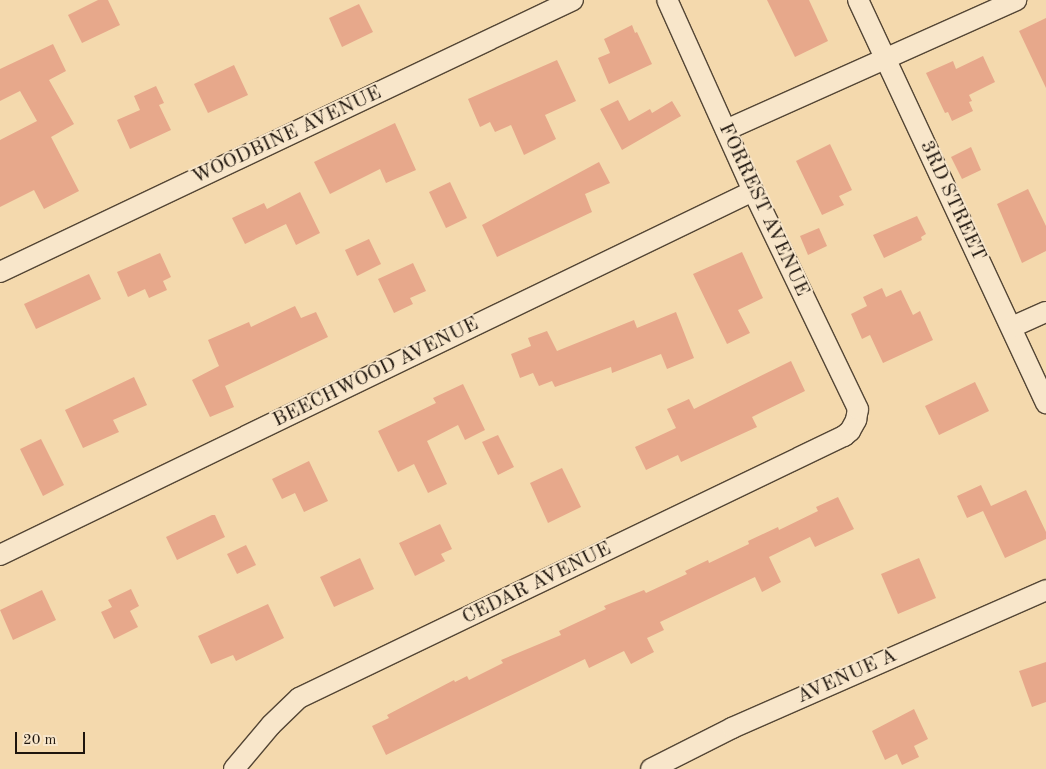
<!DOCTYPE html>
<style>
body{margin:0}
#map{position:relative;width:1046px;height:769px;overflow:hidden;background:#f4d9ad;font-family:"Old Standard TT",serif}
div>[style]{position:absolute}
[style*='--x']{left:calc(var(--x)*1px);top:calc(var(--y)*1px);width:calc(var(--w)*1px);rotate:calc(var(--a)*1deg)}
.building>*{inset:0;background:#e7a88b}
.roads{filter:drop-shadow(1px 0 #544635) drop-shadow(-1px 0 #544635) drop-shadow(0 1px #544635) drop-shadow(0 -1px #544635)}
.minor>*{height:20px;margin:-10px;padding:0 10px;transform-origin:10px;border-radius:10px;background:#f8e6ca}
span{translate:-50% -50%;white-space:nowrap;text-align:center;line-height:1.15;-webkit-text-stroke:4px #f8e6ca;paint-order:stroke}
.street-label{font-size:20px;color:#1e150d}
.scale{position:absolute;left:15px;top:732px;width:70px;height:22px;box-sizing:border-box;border:2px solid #1e150d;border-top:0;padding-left:6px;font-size:15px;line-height:18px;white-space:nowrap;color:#1e150d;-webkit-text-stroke:4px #f8e6ca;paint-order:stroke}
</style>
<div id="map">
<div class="building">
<i style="clip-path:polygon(98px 0,108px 0,120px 25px,82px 43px,68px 15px)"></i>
<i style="clip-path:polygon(767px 0,809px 0,828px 41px,795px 57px)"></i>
<i style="clip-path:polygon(359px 4px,373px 32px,342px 47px,329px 18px)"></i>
<i style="clip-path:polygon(1046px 18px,1046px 88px,1019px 31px)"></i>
<i style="clip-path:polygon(632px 25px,635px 33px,637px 32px,652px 64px,609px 84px,598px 58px,610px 53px,604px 39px)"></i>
<i style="clip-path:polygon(53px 44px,66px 71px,49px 80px,74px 124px,51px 137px,79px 191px,44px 209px,34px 190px,0 207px,0 140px,37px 121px,20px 91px,0 101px,0 69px)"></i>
<i style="clip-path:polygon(983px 56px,995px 82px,969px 95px,972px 101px,969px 102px,973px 111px,952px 121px,948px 112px,945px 113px,926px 73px,953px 61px,956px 69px)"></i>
<i style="clip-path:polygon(557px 60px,576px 101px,545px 115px,556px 139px,524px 155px,511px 125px,495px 132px,490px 122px,480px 127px,468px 99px)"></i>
<i style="clip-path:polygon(234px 65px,248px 95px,208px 113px,194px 84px)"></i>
<i style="clip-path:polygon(156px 86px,164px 103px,159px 105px,171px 130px,130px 149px,117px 120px,140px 110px,134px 96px)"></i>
<i style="clip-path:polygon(618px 100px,629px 121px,650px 109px,652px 113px,672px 101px,681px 116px,622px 150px,600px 109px)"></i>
<i style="clip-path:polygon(395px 123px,416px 170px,386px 183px,380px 169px,330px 194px,314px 162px)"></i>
<i style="clip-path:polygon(830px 144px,852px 190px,839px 196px,844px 205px,822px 215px,796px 161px)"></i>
<i style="clip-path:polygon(971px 147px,981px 170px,962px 179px,951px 157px)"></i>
<i style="clip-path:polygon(599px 162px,610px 183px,585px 194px,592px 212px,497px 257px,482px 225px)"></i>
<i style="clip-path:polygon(450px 182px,467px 218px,446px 228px,429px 192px)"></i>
<i style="clip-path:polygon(1028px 189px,1046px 226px,1046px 251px,1022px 263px,997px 204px)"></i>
<i style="clip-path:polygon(300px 192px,320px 233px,296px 245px,286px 224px,245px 244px,232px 218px,264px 203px,267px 209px)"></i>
<i style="clip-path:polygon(917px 216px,926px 234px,921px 237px,922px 240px,884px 258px,873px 235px)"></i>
<i style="clip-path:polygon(819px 228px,827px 246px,808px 255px,800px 236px)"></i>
<i style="clip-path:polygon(369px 239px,381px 264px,357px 276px,345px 250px)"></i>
<i style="clip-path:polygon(742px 252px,763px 298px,738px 310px,750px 333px,727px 344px,693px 274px)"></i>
<i style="clip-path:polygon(160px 253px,171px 277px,163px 281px,167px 290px,149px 298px,145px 289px,128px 297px,117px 272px)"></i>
<i style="clip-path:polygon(413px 263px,426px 291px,410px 298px,413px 304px,394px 313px,378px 279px)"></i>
<i style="clip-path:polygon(89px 274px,101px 299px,36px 329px,24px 304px)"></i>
<i style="clip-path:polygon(882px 288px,886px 297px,901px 290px,913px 315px,920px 311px,933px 340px,883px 363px,870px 335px,862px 339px,851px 314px,867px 306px,863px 297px)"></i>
<i style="clip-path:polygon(295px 306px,301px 318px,316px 312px,328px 337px,225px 386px,234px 407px,210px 417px,192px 380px,219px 366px,208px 340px,249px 322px,251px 327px)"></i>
<i style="clip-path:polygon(676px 312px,694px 358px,667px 369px,661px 354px,612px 373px,611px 367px,555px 387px,552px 381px,539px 386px,533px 373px,520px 378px,511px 354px,531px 346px,528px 338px,547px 331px,557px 351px,634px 320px,637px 328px)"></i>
<i style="clip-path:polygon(791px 361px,805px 391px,752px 417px,757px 427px,681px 462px,678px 455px,646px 470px,635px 447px,676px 428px,667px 409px,689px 399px,694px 409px)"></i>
<i style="clip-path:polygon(134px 377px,147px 405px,113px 420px,119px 432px,83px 448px,65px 410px)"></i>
<i style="clip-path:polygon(975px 382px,989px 411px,939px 435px,925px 406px)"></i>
<i style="clip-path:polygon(463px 384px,485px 430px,465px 440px,458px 425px,427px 441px,447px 484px,428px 493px,414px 464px,398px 472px,378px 431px,436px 403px,433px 398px)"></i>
<i style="clip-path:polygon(498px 435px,514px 467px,498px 475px,482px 442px)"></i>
<i style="clip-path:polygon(41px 439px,64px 485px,43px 496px,20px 449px)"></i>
<i style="clip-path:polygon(309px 461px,328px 501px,304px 512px,295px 493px,282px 499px,272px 479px)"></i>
<i style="clip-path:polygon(562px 468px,581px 507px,548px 523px,530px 483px)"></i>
<i style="clip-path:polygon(981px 485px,991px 506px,1026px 490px,1046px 532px,1046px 539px,1005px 558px,983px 511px,967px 518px,957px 496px)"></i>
<i style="clip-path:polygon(838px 497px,854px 529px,815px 547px,810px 537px,769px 557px,781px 582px,762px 592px,755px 577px,660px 622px,664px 630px,647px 638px,654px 652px,631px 664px,624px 651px,589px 668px,585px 659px,386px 755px,372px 726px,389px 718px,387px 715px,454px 680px,455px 682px,467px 676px,469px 680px,503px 663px,501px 660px,561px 635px,559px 631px,606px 609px,604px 606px,644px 590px,646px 593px,687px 574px,685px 571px,708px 560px,709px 563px,749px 544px,748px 541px,778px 527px,779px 530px,818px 511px,816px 507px)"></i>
<i style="clip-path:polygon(212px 515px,215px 515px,225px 537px,177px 560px,166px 537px)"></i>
<i style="clip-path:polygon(440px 524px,452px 549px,441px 554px,445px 561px,415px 576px,399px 543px)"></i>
<i style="clip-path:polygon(246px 545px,256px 565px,237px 574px,227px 554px)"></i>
<i style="clip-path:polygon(360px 558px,374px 589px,334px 607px,320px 577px)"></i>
<i style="clip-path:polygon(919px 558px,936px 598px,898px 614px,881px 574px)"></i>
<i style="clip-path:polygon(131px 589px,139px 606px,130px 611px,138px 627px,114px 639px,101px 612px,112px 607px,108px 600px)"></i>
<i style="clip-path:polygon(42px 590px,56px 620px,13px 640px,0 610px)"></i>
<i style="clip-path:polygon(268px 604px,284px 638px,236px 661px,233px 655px,211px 664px,198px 636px)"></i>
<i style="clip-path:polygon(1046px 662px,1046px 702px,1032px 707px,1019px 671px)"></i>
<i style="clip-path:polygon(914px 709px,928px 739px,914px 746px,919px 757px,902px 765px,897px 754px,885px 760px,872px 731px)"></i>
</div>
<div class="roads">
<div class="minor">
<i style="--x:858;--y:0;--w:445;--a:65"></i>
<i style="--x:726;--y:130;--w:318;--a:-24.1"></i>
<i style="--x:0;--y:272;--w:634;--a:-25.39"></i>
<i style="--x:1012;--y:327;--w:37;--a:-24"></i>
<i style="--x:0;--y:555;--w:836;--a:-25.8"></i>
<i style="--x:234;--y:769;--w:57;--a:-49.9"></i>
<i style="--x:271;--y:725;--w:39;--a:-44"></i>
<i style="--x:299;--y:698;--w:605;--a:-25.68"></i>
<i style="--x:844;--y:436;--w:8;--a:-40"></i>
<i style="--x:850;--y:431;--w:13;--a:-61"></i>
<i style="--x:856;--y:420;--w:11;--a:-80"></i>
<i style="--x:858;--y:409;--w:242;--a:-115.7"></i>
<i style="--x:753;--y:191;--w:209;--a:-114.2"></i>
<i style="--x:651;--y:769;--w:91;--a:-26.8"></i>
<i style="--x:732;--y:728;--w:343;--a:-23.7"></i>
</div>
</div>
<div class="street-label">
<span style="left:287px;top:136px;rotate:-25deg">WOODBINE AVENUE</span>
<span style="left:952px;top:201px;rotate:65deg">3RD STREET</span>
<span style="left:763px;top:210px;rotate:65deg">FORREST AVENUE</span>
<span style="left:376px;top:373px;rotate:-26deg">BEECHWOOD AVENUE</span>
<span style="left:537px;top:584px;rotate:-26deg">CEDAR AVENUE</span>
<span style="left:847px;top:677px;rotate:-24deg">AVENUE A</span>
</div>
<div class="scale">20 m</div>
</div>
